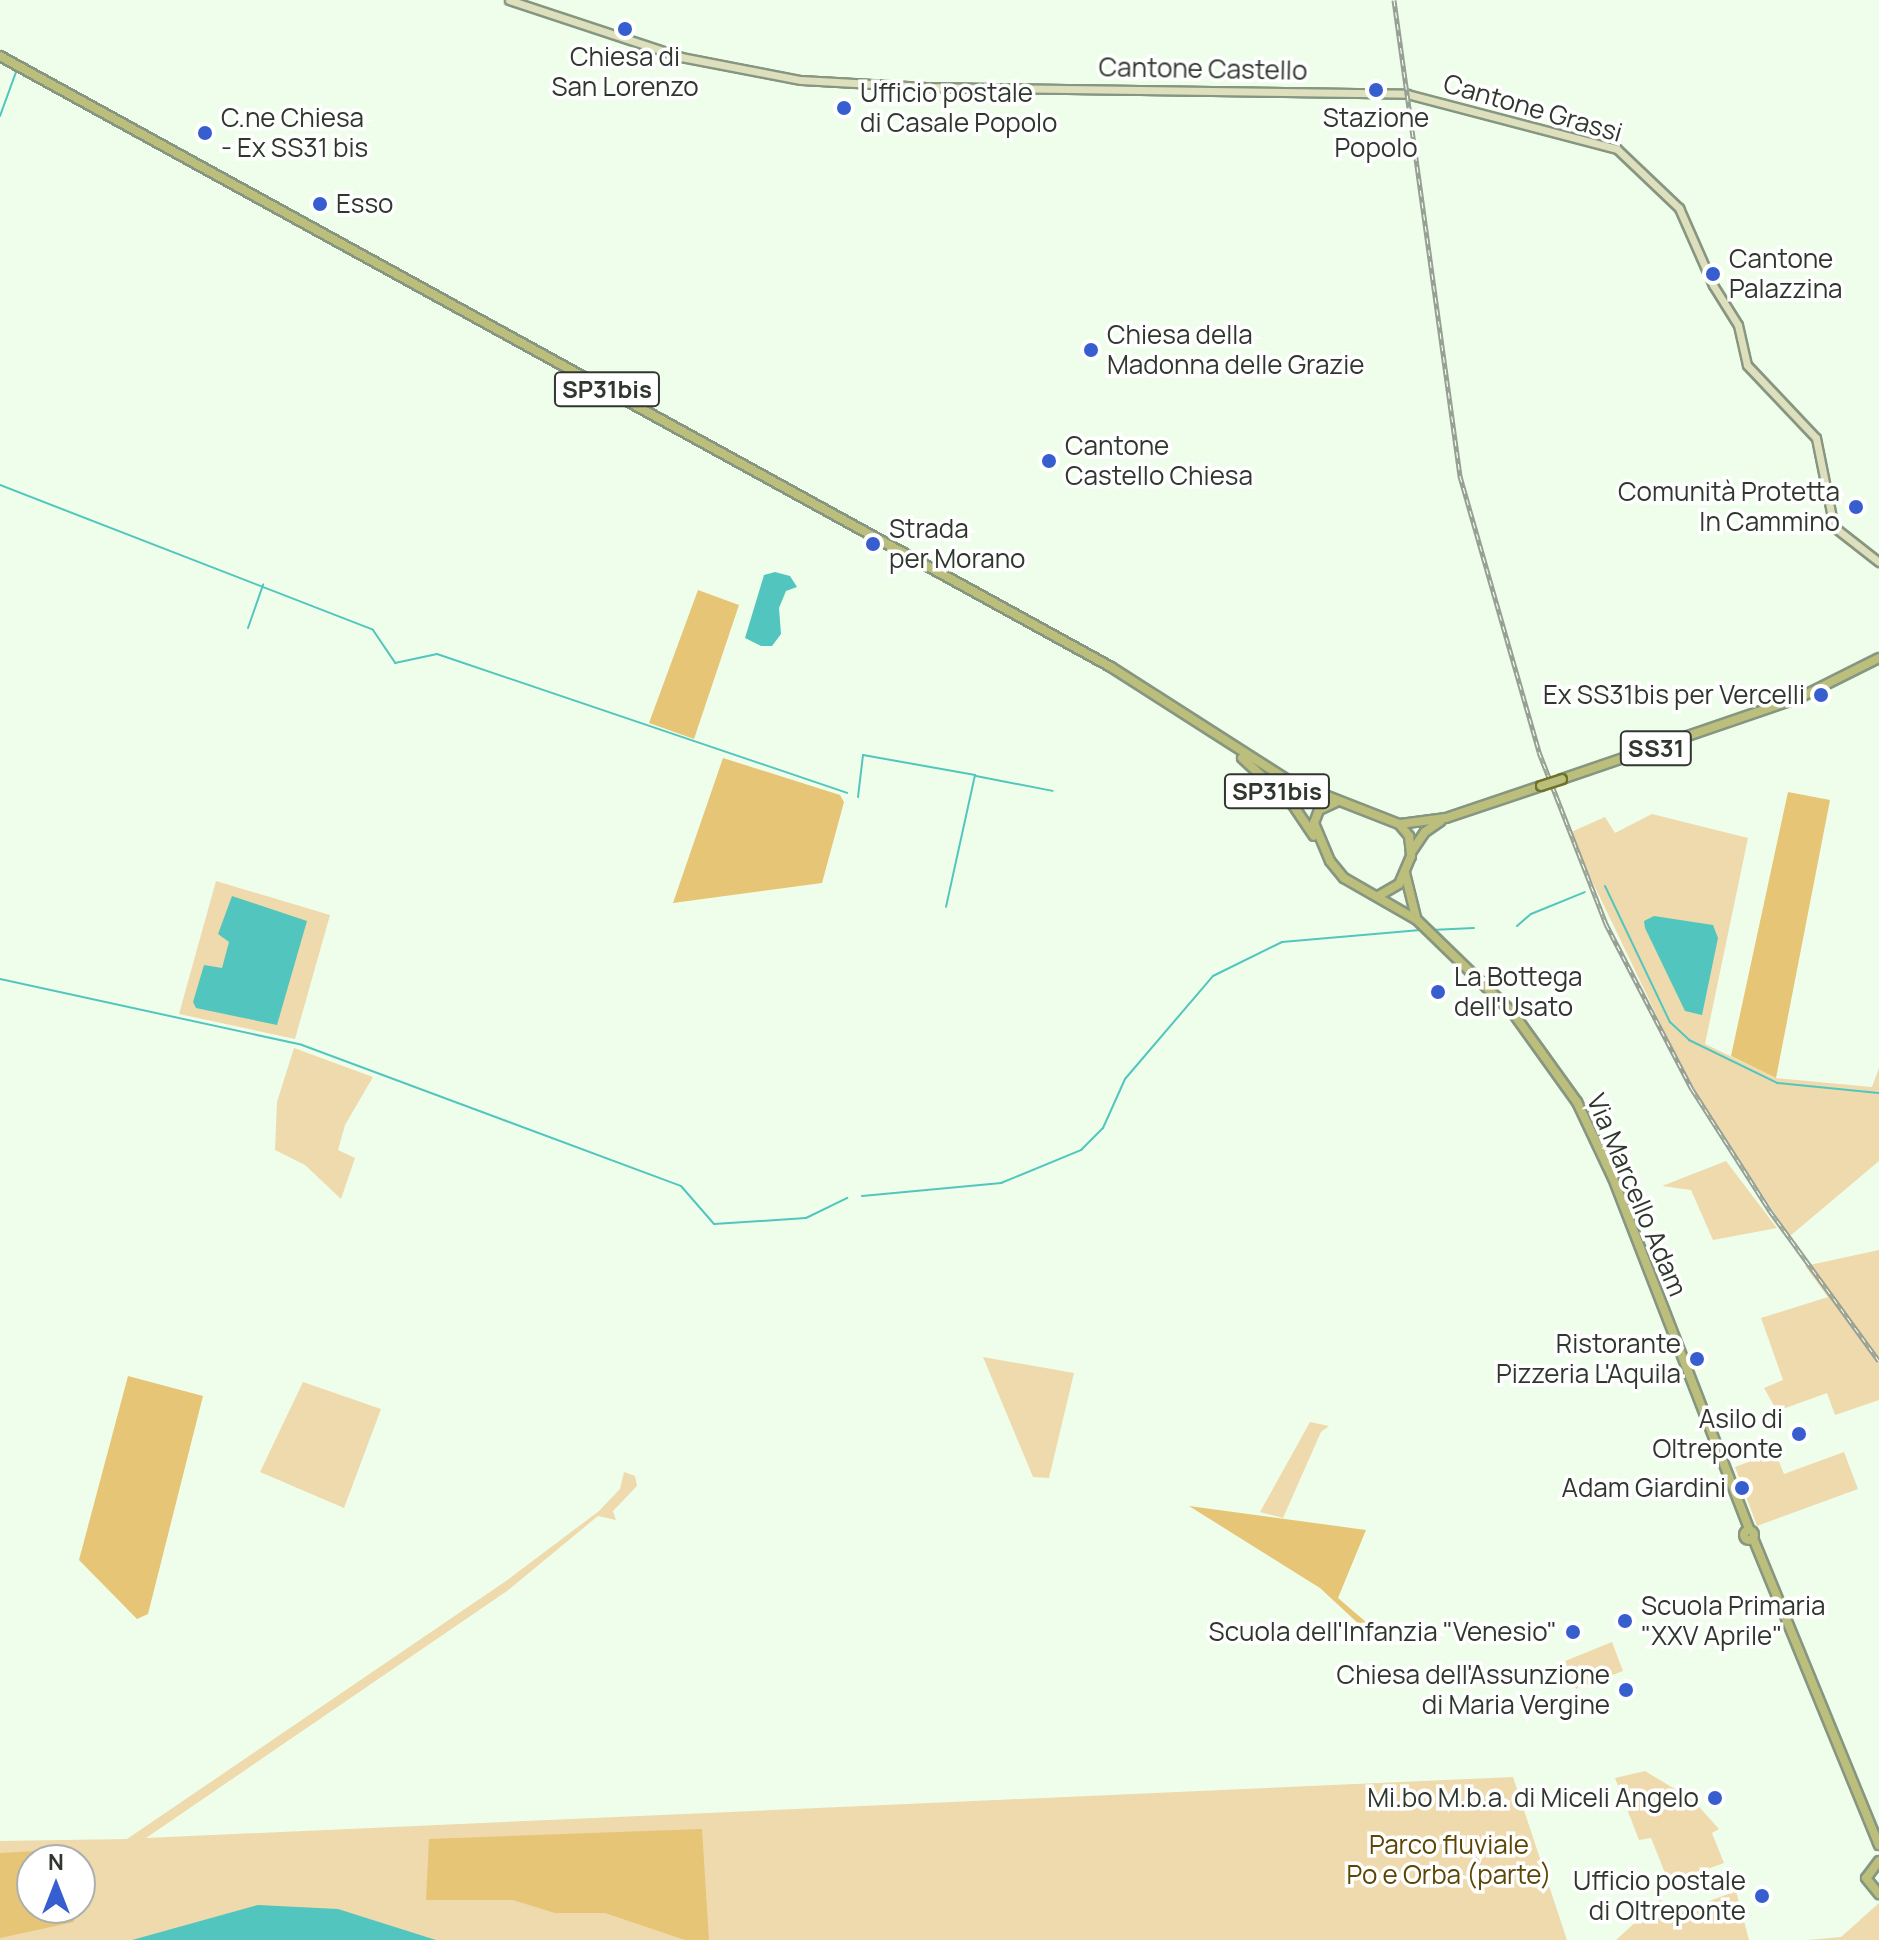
<!DOCTYPE html>
<meta charset="utf-8">
<style>
body{margin:0}
#map{position:relative;width:1879px;height:1940px;overflow:hidden;background:#effeeb;font-family:Manrope,sans-serif}
div>[style]{position:absolute}
[style*='--x']{left:calc(var(--x)*1px);top:calc(var(--y)*1px);width:calc(var(--w)*1px);rotate:calc(var(--a)*1deg)}
.green>*{inset:0;background:#eedaad}
.forest>*{inset:0;background:#e6c576}
.water>*{inset:0;background:#52c6be}
.stream>*{height:2px;margin:-1px;padding:0 1px;transform-origin:1px;border-radius:1px;background:#52c6be}
.roads{filter:drop-shadow(2px 0 #869681) drop-shadow(-2px 0 #869681) drop-shadow(0 2px #869681) drop-shadow(0 -2px #869681)}
.secondary>*{height:7px;margin:-3.5px;padding:0 3.5px;transform-origin:3.5px;border-radius:3.5px;background:#dddfbd}
.primary>*{height:8px;margin:-4px;padding:0 4px;transform-origin:4px;border-radius:4px;background:#bcbf7c}
.primary>.ring{margin:-4px;padding:0;box-sizing:content-box;background:none;border:8px solid #bcbf7c;border-radius:50%}
.rail>*{height:5px;margin-top:-2.5px;transform-origin:0;background:repeating-linear-gradient(90deg,#fff 0 6px,#96a193 0 12px);box-sizing:border-box;border-block:2px solid #96a193}
.bridges{filter:drop-shadow(2px 0 #6e7328) drop-shadow(-2px 0 #6e7328) drop-shadow(0 2px #6e7328) drop-shadow(0 -2px #6e7328)}
.primary-bridge>*{height:8px;margin:-4px;padding:0 4px;transform-origin:4px;border-radius:4px;background:#bcbf7c}
.dots>*{width:22px;height:22px;translate:-50% -50%;box-sizing:border-box;border:4px solid #fff;border-radius:50%}
span{translate:-50% -50%;white-space:nowrap;text-align:center;line-height:1.15;-webkit-text-stroke:7px #fff;paint-order:stroke}
.shield-label span{padding:2px 6px;background:#fff;border:2px solid;border-radius:6px;-webkit-text-stroke-width:0}
.shield-label{font-size:24px;color:#30372e;font-weight:700}
.poi-label{font-size:26px;color:#30372e}
.left{translate:0 -50%;text-align:left}
.right{translate:-100% -50%;text-align:right}
.street-label{font-size:26px;color:#30372e}
.park-label{font-size:26px;color:#5c4604}
.north{position:absolute;left:16px;top:1844px;width:80px;height:80px;box-sizing:border-box;background:#fff;border:2px solid #acafab;border-radius:50%;rotate:0deg;font-size:22px;font-weight:700;line-height:32px;text-align:center;color:#30372e}
.north::after{content:'';display:block;margin:auto;width:28px;height:36px;background:#365ece;clip-path:polygon(50% 0,100% 100%,50% 72%,0 100%)}
</style>
<div id="map">
<div class="green">
<i style="clip-path:polygon(1652px 814px,1748px 838px,1705px 1044px,1776px 1078px,1872px 1087px,1879px 1068px,1879px 1161px,1790px 1236px,1692px 1089px,1569px 833px,1605px 817px,1615px 833px)"></i>
<i style="clip-path:polygon(216px 881px,330px 915px,295px 1039px,179px 1014px)"></i>
<i style="clip-path:polygon(294px 1048px,373px 1077px,345px 1125px,338px 1150px,355px 1158px,341px 1199px,305px 1165px,275px 1150px,277px 1102px)"></i>
<i style="clip-path:polygon(1726px 1161px,1777px 1228px,1713px 1240px,1691px 1190px,1662px 1186px)"></i>
<i style="clip-path:polygon(1879px 1250px,1879px 1400px,1835px 1415px,1827px 1393px,1777px 1411px,1764px 1388px,1783px 1380px,1761px 1318px,1828px 1297px,1805px 1266px)"></i>
<i style="clip-path:polygon(983px 1357px,1074px 1373px,1049px 1478px,1033px 1477px)"></i>
<i style="clip-path:polygon(303px 1382px,381px 1409px,344px 1508px,260px 1472px)"></i>
<i style="clip-path:polygon(1310px 1422px,1329px 1426px,1321px 1432px,1283px 1518px,1260px 1512px)"></i>
<i style="clip-path:polygon(1775px 1452px,1784px 1474px,1844px 1452px,1858px 1489px,1757px 1526px,1735px 1467px)"></i>
<i style="clip-path:polygon(evenodd,624px 1472px,635px 1476px,637px 1486px,613px 1511px,616px 1520px,598px 1516px,507px 1591px,146px 1838px,1513px 1777px,1567px 1940px,0 1940px,0 1841px,127px 1839px,506px 1581px,599px 1511px,620px 1489px,624px 1472px,32px 1860px,80px 1860px,80px 1908px,32px 1908px,32px 1860px)"></i>
<i style="clip-path:polygon(1612px 1642px,1623px 1671px,1576px 1689px,1565px 1661px)"></i>
<i style="clip-path:polygon(1645px 1771px,1693px 1800px,1719px 1829px,1712px 1833px,1724px 1863px,1669px 1883px,1651px 1838px,1639px 1840px,1615px 1778px)"></i>
<i style="clip-path:polygon(1736px 1891px,1749px 1940px,1616px 1940px,1661px 1899px,1667px 1917px)"></i>
<i style="clip-path:polygon(1879px 1903px,1879px 1940px,1807px 1940px,1841px 1937px)"></i>
</div>
<div class="forest">
<i style="clip-path:polygon(698px 590px,739px 605px,694px 739px,649px 723px)"></i>
<i style="clip-path:polygon(723px 758px,840px 795px,844px 802px,822px 883px,673px 903px)"></i>
<i style="clip-path:polygon(1788px 792px,1830px 800px,1776px 1078px,1731px 1056px)"></i>
<i style="clip-path:polygon(128px 1376px,203px 1396px,148px 1614px,137px 1619px,79px 1560px)"></i>
<i style="clip-path:polygon(1189px 1506px,1366px 1530px,1338px 1598px,1373px 1628px,1375px 1639px,1320px 1588px)"></i>
<i style="clip-path:polygon(702px 1829px,709px 1940px,685px 1940px,605px 1913px,555px 1913px,513px 1900px,426px 1900px,429px 1839px)"></i>
<i style="clip-path:polygon(73px 1849px,72px 1860px,32px 1860px,32px 1908px,76px 1908px,74px 1922px,0 1938px,0 1853px)"></i>
</div>
<div class="water">
<i style="clip-path:polygon(775px 572px,790px 576px,797px 587px,786px 591px,779px 608px,781px 634px,772px 646px,761px 646px,745px 638px,764px 575px)"></i>
<i style="clip-path:polygon(232px 896px,307px 921px,277px 1025px,196px 1008px,193px 1002px,204px 965px,222px 968px,229px 942px,218px 934px)"></i>
<i style="clip-path:polygon(1654px 916px,1713px 925px,1718px 938px,1702px 1015px,1685px 1011px,1645px 928px,1644px 921px)"></i>
<i style="clip-path:polygon(258px 1905px,338px 1909px,436px 1940px,132px 1940px)"></i>
</div>
<div class="stream">
<i style="--x:0;--y:116;--w:47;--a:-70"></i>
<i style="--x:0;--y:485;--w:400;--a:21.2"></i>
<i style="--x:373;--y:630;--w:40;--a:56"></i>
<i style="--x:395;--y:663;--w:43;--a:-12.1"></i>
<i style="--x:437;--y:654;--w:433;--a:18.7"></i>
<i style="--x:248;--y:628;--w:46;--a:-70.8"></i>
<i style="--x:976;--y:776;--w:78;--a:11"></i>
<i style="--x:858;--y:797;--w:42;--a:-83.2"></i>
<i style="--x:863;--y:755;--w:114;--a:10.1"></i>
<i style="--x:975;--y:775;--w:135;--a:102.4"></i>
<i style="--x:1605;--y:886;--w:151;--a:64.5"></i>
<i style="--x:1670;--y:1022;--w:26;--a:43"></i>
<i style="--x:1689;--y:1040;--w:98;--a:26"></i>
<i style="--x:1777;--y:1083;--w:102;--a:5.6"></i>
<i style="--x:1517;--y:926;--w:18;--a:-41"></i>
<i style="--x:1531;--y:914;--w:58;--a:-22.2"></i>
<i style="--x:1431;--y:930;--w:43;--a:-2.7"></i>
<i style="--x:0;--y:979;--w:309;--a:12.3"></i>
<i style="--x:302;--y:1045;--w:404;--a:20.4"></i>
<i style="--x:681;--y:1186;--w:50;--a:49"></i>
<i style="--x:714;--y:1224;--w:92;--a:-3.7"></i>
<i style="--x:806;--y:1218;--w:46;--a:-26"></i>
<i style="--x:862;--y:1196;--w:140;--a:-5.3"></i>
<i style="--x:1001;--y:1183;--w:87;--a:-22.4"></i>
<i style="--x:1081;--y:1150;--w:31;--a:-45"></i>
<i style="--x:1103;--y:1128;--w:54;--a:-65.8"></i>
<i style="--x:1125;--y:1079;--w:135;--a:-49.5"></i>
<i style="--x:1213;--y:976;--w:77;--a:-26.2"></i>
<i style="--x:1282;--y:942;--w:139;--a:-5"></i>
</div>
<div class="roads">
<div class="secondary">
<i style="--x:509;--y:0;--w:181;--a:18.3"></i>
<i style="--x:681;--y:57;--w:122;--a:10.9"></i>
<i style="--x:801;--y:80;--w:125;--a:3.2"></i>
<i style="--x:926;--y:87;--w:481;--a:0.8"></i>
<i style="--x:1407;--y:94;--w:217;--a:14.7"></i>
<i style="--x:1617;--y:149;--w:86;--a:43.6"></i>
<i style="--x:1679;--y:208;--w:84;--a:66.2"></i>
<i style="--x:1713;--y:285;--w:47;--a:58"></i>
<i style="--x:1738;--y:325;--w:41;--a:77.3"></i>
<i style="--x:1747;--y:365;--w:100;--a:46.6"></i>
<i style="--x:1816;--y:438;--w:91;--a:78.6"></i>
<i style="--x:1834;--y:527;--w:57;--a:37.9"></i>
</div>
<div class="primary">
<i style="--x:0;--y:56;--w:1268;--a:28.81"></i>
<i style="--x:1111;--y:667;--w:211;--a:32.6"></i>
<i style="--x:1289;--y:781;--w:118;--a:21.4"></i>
<i style="--x:1399;--y:824;--w:16;--a:50"></i>
<i style="--x:1409;--y:836;--w:20;--a:84"></i>
<i style="--x:1411;--y:856;--w:30;--a:113"></i>
<i style="--x:1399;--y:884;--w:22;--a:150"></i>
<i style="--x:1242;--y:758;--w:69;--a:42.7"></i>
<i style="--x:1293;--y:805;--w:37;--a:56"></i>
<i style="--x:1562;--y:779;--w:253;--a:-18.9"></i>
<i style="--x:1801;--y:697;--w:87;--a:-26.6"></i>
<i style="--x:1336;--y:802;--w:19;--a:155"></i>
<i style="--x:1319;--y:810;--w:14;--a:111"></i>
<i style="--x:1314;--y:823;--w:41;--a:67.2"></i>
<i style="--x:1330;--y:861;--w:22;--a:51"></i>
<i style="--x:1344;--y:878;--w:84;--a:29.9"></i>
<i style="--x:1417;--y:920;--w:134;--a:44.1"></i>
<i style="--x:1513;--y:1013;--w:110;--a:54.3"></i>
<i style="--x:1577;--y:1102;--w:84;--a:64.7"></i>
<i style="--x:1613;--y:1178;--w:376;--a:68.8"></i>
<i style="--x:1400;--y:824;--w:46;--a:-7.4"></i>
<i style="--x:1446;--y:818;--w:100;--a:-18.6"></i>
<i style="--x:1412;--y:851;--w:23;--a:-56"></i>
<i style="--x:1425;--y:832;--w:19;--a:-35"></i>
<i style="--x:1405;--y:873;--w:45;--a:76"></i>
<i class="ring" style="left:1744px;top:1530px;width:2px;height:2px"></i>
<i style="--x:1753;--y:1538;--w:332;--a:67.7"></i>
<i style="--x:1879;--y:1861;--w:21;--a:127"></i>
<i style="--x:1866;--y:1878;--w:21;--a:51"></i>
</div>
</div>
<div class="rail">
<i style="--x:1394;--y:0;--w:481;--a:82.1"></i>
<i style="--x:1460;--y:476;--w:287;--a:74"></i>
<i style="--x:1539;--y:752;--w:185;--a:68.7"></i>
<i style="--x:1606;--y:924;--w:186;--a:62.5"></i>
<i style="--x:1692;--y:1089;--w:145;--a:57.4"></i>
<i style="--x:1770;--y:1211;--w:185;--a:54"></i>
</div>
<div class="bridges">
<div class="primary-bridge">
<i style="--x:1541;--y:786;--w:22;--a:-18"></i>
</div>
</div>
<div class="dots">
<i style="left:625px;top:29px;background:#365ece"></i>
<i style="left:1376px;top:90px;background:#365ece"></i>
<i style="left:844px;top:108px;background:#365ece"></i>
<i style="left:205px;top:133px;background:#365ece"></i>
<i style="left:320px;top:204px;background:#365ece"></i>
<i style="left:1713px;top:274px;background:#365ece"></i>
<i style="left:1091px;top:350px;background:#365ece"></i>
<i style="left:1049px;top:461px;background:#365ece"></i>
<i style="left:1856px;top:507px;background:#365ece"></i>
<i style="left:873px;top:544px;background:#365ece"></i>
<i style="left:1821px;top:695px;background:#365ece"></i>
<i style="left:1438px;top:992px;background:#365ece"></i>
<i style="left:1697px;top:1359px;background:#365ece"></i>
<i style="left:1799px;top:1434px;background:#365ece"></i>
<i style="left:1742px;top:1488px;background:#365ece"></i>
<i style="left:1625px;top:1621px;background:#365ece"></i>
<i style="left:1573px;top:1632px;background:#365ece"></i>
<i style="left:1626px;top:1690px;background:#365ece"></i>
<i style="left:1715px;top:1798px;background:#365ece"></i>
<i style="left:1762px;top:1896px;background:#365ece"></i>
</div>
<div class="shield-label">
<span style="left:607px;top:389px">SP31bis</span>
<span style="left:1656px;top:748px">SS31</span>
<span style="left:1277px;top:791px">SP31bis</span>
</div>
<div class="poi-label">
<span style="left:625px;top:72px">Chiesa di<br>San Lorenzo</span>
<span class="left" style="left:860px;top:108px">Ufficio postale<br>di Casale Popolo</span>
<span class="left" style="left:221px;top:133px">C.ne Chiesa<br>- Ex SS31 bis</span>
<span style="left:1376px;top:133px">Stazione<br>Popolo</span>
<span class="left" style="left:336px;top:204px">Esso</span>
<span class="left" style="left:1729px;top:274px">Cantone<br>Palazzina</span>
<span class="left" style="left:1107px;top:350px">Chiesa della<br>Madonna delle Grazie</span>
<span class="left" style="left:1065px;top:461px">Cantone<br>Castello Chiesa</span>
<span class="right" style="left:1840px;top:507px">Comunità Protetta<br>In Cammino</span>
<span class="left" style="left:889px;top:544px">Strada<br>per Morano</span>
<span class="right" style="left:1805px;top:695px">Ex SS31bis per Vercelli</span>
<span class="left" style="left:1454px;top:992px">La Bottega<br>dell'Usato</span>
<span class="right" style="left:1681px;top:1359px">Ristorante<br>Pizzeria L'Aquila</span>
<span class="right" style="left:1783px;top:1434px">Asilo di<br>Oltreponte</span>
<span class="right" style="left:1726px;top:1488px">Adam Giardini</span>
<span class="left" style="left:1641px;top:1621px">Scuola Primaria<br>"XXV Aprile"</span>
<span class="right" style="left:1557px;top:1632px">Scuola dell'Infanzia "Venesio"</span>
<span class="right" style="left:1610px;top:1690px">Chiesa dell'Assunzione<br>di Maria Vergine</span>
<span class="right" style="left:1699px;top:1798px">Mi.bo M.b.a. di Miceli Angelo</span>
<span class="right" style="left:1746px;top:1896px">Ufficio postale<br>di Oltreponte</span>
</div>
<div class="street-label">
<span style="left:1203px;top:69px;rotate:1deg">Cantone Castello</span>
<span style="left:1533px;top:108px;rotate:16deg">Cantone Grassi</span>
<span style="left:1637px;top:1195px;rotate:67deg">Via Marcello Adam</span>
</div>
<div class="park-label">
<span style="left:1449px;top:1860px">Parco fluviale<br>Po e Orba (parte)</span>
</div>
<div class="north">N</div>
</div>
